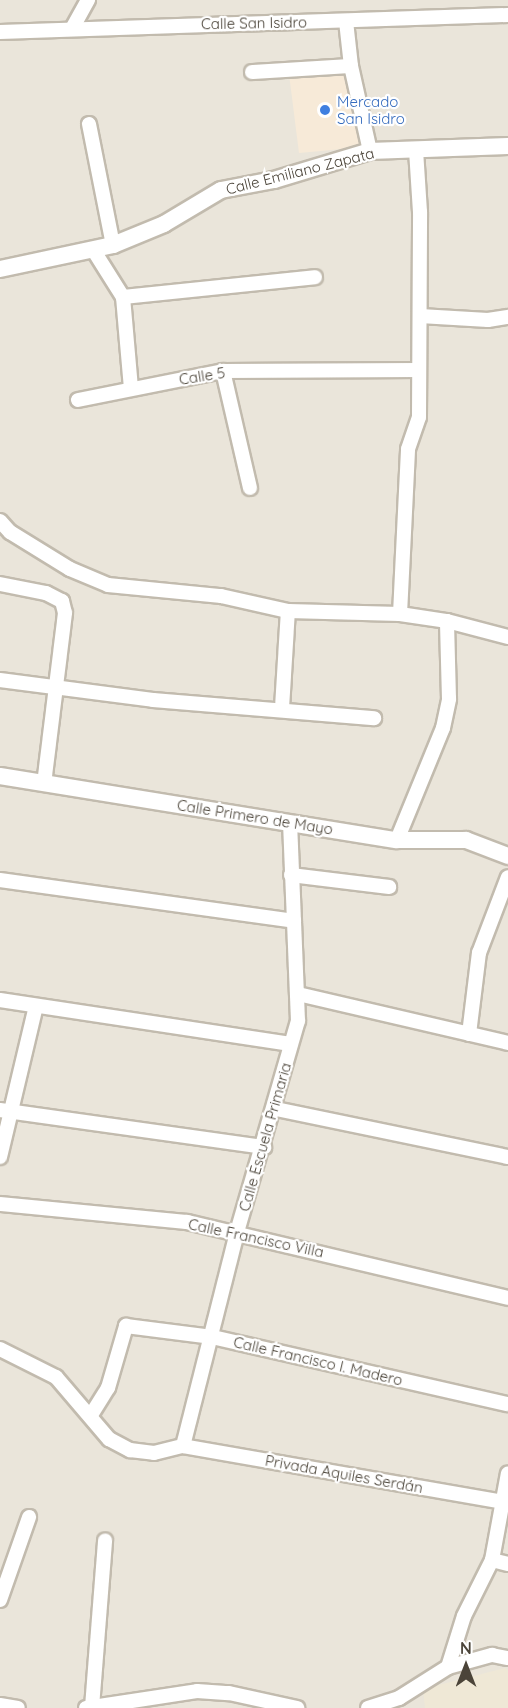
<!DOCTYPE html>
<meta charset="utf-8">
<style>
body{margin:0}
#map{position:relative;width:508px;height:1708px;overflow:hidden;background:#f6f3ec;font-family:Quicksand,sans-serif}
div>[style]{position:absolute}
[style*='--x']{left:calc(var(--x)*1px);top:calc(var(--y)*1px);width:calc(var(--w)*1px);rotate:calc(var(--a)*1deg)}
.residential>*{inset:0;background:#eae5da}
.commercial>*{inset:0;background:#f7ead8}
.education>*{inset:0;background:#efe8d6}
.roads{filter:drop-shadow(2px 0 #c2bbae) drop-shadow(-2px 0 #c2bbae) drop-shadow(0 2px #c2bbae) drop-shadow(0 -2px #c2bbae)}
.minor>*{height:14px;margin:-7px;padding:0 7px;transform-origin:7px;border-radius:7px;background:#fff}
.tertiary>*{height:16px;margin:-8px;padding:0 8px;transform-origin:8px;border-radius:8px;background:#fff}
.dots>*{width:16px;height:16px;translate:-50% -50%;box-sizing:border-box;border:3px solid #fff;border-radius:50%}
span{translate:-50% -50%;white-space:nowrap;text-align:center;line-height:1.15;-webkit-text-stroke:4.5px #fff;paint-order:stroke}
.street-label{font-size:15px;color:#4b4439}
.shop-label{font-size:15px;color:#366cbe}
.left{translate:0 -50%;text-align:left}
.north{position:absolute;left:436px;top:1636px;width:60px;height:60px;-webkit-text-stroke:4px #fff;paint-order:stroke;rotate:0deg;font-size:16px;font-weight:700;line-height:24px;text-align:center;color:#4b4439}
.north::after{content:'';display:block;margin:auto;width:21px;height:27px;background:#4b4439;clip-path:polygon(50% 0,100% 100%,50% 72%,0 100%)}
</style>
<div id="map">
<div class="residential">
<i style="clip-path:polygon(0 0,508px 0,508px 1708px,0 1708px)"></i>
</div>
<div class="commercial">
<i style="clip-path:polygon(349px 69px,364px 147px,299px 153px,289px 74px)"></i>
</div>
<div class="education">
<i style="clip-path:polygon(505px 1668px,508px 1670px,508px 1708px,425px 1708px,423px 1689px)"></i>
</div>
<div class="roads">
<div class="minor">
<i style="--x:346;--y:21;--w:45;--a:83.7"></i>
<i style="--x:351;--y:66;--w:87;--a:77.4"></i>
<i style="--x:73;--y:27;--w:31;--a:-61"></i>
<i style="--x:0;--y:32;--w:508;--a:-1.92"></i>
<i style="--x:252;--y:72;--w:99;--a:-3.5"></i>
<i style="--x:89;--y:124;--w:123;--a:78.8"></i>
<i style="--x:94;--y:251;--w:54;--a:57.8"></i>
<i style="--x:123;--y:297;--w:91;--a:85"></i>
<i style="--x:123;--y:297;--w:193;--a:-5.9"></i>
<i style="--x:420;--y:316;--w:68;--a:3.4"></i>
<i style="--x:488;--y:320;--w:20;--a:-9"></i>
<i style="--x:223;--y:371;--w:120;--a:77"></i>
<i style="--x:78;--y:400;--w:148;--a:-11.3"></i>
<i style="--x:223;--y:371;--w:196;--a:-0.3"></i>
<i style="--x:0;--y:521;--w:15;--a:48"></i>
<i style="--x:10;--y:532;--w:70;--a:31.7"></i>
<i style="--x:70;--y:569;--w:41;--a:22.8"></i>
<i style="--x:108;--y:585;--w:114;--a:5.6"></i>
<i style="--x:221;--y:596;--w:69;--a:12.6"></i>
<i style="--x:288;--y:611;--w:112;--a:1.5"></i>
<i style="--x:400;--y:614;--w:48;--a:8.5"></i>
<i style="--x:447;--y:621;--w:63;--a:14.7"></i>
<i style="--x:0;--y:584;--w:47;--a:11.1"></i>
<i style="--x:46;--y:593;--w:18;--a:27"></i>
<i style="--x:62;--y:601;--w:12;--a:76"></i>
<i style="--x:65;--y:613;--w:171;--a:97"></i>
<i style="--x:400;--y:614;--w:165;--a:-87.2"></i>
<i style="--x:408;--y:449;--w:34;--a:-71"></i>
<i style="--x:419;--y:417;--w:205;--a:-89.7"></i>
<i style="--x:420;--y:212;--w:62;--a:-93.7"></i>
<i style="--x:0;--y:680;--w:154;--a:7.4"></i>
<i style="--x:153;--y:700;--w:222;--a:4.7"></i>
<i style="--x:282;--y:708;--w:97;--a:-86.5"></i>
<i style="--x:397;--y:840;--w:121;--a:-67.7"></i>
<i style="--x:443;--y:728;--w:30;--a:-78"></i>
<i style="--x:449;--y:699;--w:78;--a:-91.5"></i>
<i style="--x:291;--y:875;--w:99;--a:7"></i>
<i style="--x:0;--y:880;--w:297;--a:7.9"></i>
<i style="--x:298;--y:994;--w:216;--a:13.1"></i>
<i style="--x:0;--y:1000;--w:294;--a:8.6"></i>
<i style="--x:469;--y:1034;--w:82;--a:-83"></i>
<i style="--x:479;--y:953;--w:81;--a:-69.1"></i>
<i style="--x:276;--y:1109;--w:237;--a:11.7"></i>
<i style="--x:0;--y:1110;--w:267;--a:8"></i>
<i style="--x:0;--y:1157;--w:155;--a:-76.6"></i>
<i style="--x:0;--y:1204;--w:188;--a:5.5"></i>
<i style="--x:187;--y:1222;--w:330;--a:13.3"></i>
<i style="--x:0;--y:1349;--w:63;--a:26.6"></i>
<i style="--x:56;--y:1377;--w:82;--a:49.5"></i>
<i style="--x:109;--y:1439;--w:24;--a:28"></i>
<i style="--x:130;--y:1450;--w:24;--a:7"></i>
<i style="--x:154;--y:1453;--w:30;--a:-14"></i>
<i style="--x:183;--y:1446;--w:327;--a:9.9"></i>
<i style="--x:91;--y:1415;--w:32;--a:-58"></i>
<i style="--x:108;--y:1388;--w:65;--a:-73.8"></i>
<i style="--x:126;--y:1326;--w:87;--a:7.3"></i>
<i style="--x:212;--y:1337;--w:303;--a:12.8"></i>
<i style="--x:183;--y:1446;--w:221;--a:-75.8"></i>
<i style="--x:237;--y:1232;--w:220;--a:-73.9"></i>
<i style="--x:298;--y:1021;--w:198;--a:-92.3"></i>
<i style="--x:492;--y:1560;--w:16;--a:14"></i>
<i style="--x:0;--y:1600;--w:88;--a:-70.7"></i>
<i style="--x:448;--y:1667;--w:53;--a:-72.6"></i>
<i style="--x:464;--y:1616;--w:63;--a:-63.4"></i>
<i style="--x:492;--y:1560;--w:88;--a:-79.6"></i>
<i style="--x:0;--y:1705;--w:18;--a:9"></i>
<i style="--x:92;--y:1707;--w:167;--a:-85.5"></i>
<i style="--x:86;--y:1708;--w:112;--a:-8.7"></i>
<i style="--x:197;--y:1691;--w:32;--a:4"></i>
<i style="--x:229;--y:1693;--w:70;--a:12.4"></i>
<i style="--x:368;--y:1708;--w:33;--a:-18"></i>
<i style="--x:399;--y:1698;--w:58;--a:-32.3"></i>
<i style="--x:448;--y:1667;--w:46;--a:-15.3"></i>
<i style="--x:492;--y:1655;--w:16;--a:11"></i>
</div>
<div class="tertiary">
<i style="--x:0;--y:269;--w:116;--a:-12"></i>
<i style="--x:113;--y:245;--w:55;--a:-22.4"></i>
<i style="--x:164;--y:224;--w:66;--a:-30.8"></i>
<i style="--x:221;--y:190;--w:54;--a:-10.7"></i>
<i style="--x:274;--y:180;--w:100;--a:-16.8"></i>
<i style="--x:370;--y:151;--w:138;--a:-2.1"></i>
<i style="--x:0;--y:776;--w:402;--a:9.2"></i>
<i style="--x:397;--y:840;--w:69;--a:0"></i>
<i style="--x:466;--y:840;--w:45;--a:20.9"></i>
</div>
</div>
<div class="dots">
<i style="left:325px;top:110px;background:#3f7fe0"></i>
</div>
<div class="street-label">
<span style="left:254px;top:23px;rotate:-1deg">Calle San Isidro</span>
<span style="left:300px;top:171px;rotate:-14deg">Calle Emiliano Zapata</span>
<span style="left:202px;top:376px;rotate:-9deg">Calle 5</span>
<span style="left:255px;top:817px;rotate:9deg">Calle Primero de Mayo</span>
<span style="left:265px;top:1137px;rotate:-74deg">Calle Escuela Primaria</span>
<span style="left:256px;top:1238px;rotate:12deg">Calle Francisco Villa</span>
<span style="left:318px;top:1361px;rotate:13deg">Calle Francisco I. Madero</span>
<span style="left:344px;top:1474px;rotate:10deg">Privada Aquiles Serdán</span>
</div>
<div class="shop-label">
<span class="left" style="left:337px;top:110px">Mercado<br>San Isidro</span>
</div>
<div class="north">N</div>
</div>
